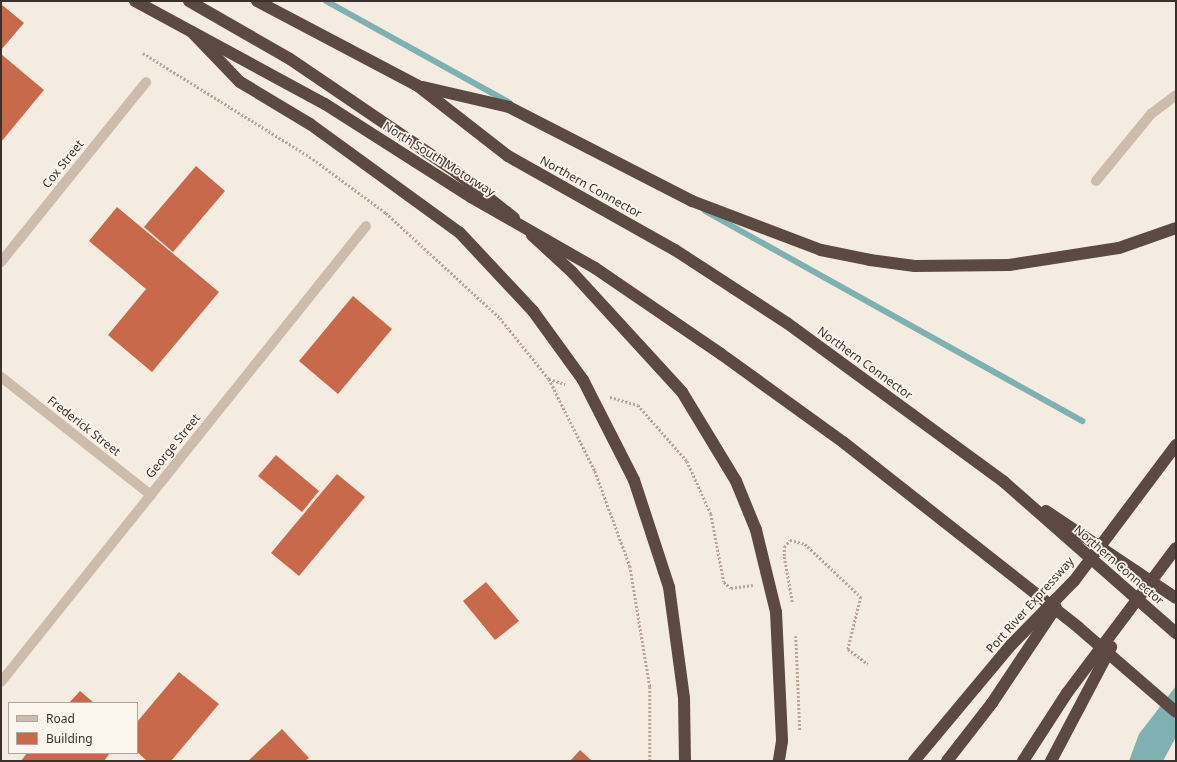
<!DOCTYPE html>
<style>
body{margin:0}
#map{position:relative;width:1177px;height:762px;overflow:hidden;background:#f4ebe1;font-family:"Noto Sans",sans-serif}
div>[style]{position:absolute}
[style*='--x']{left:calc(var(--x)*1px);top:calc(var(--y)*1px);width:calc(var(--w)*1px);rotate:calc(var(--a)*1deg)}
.water>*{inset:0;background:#7fb0b2}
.stream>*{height:6px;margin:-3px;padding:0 3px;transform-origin:3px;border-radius:3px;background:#7fb0b2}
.building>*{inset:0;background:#c8694b}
.path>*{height:2.5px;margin-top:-1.25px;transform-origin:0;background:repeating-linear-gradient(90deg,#b9a596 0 2px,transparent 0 4px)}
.service>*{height:10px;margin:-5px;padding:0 5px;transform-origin:5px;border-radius:5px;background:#cdbbac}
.minor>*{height:10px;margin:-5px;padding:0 5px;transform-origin:5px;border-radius:5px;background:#cdbbac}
.motorway>*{height:12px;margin:-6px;padding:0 6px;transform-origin:6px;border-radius:6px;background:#5c4a42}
.motorway-bridge>*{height:12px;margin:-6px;padding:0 6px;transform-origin:6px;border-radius:6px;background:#5c4a42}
span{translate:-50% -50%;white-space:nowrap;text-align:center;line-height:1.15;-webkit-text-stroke:3.5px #fbf5ee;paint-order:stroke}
.street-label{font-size:12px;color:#3b302b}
.frame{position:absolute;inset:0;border:2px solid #3b302b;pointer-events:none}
.legend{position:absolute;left:8px;top:702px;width:130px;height:52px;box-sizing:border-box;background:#fbf5ee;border:1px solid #aea6a0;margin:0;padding:5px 7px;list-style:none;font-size:12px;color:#3b302b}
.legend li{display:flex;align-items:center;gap:8px;height:20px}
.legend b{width:20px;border:1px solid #aea6a0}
</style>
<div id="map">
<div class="water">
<i style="clip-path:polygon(1176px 686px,1176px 737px,1163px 761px,1129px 761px,1139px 734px)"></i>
</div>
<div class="stream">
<i style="--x:326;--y:1;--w:210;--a:29"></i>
<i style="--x:705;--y:211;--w:432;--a:29.1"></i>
</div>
<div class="building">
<i style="clip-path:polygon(1px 4px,24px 23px,1px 50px)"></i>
<i style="clip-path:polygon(1px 54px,44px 90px,1px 142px)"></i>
<i style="clip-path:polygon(196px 166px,225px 191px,173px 252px,144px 227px)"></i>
<i style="clip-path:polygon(117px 207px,219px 292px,152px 372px,108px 335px,146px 289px,89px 241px)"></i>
<i style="clip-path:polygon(353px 296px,392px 329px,338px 394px,299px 361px)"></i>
<i style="clip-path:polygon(276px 455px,319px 491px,302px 512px,258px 476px)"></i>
<i style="clip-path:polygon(337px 474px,365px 497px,299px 576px,271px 553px)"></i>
<i style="clip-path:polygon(486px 582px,519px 621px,495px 640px,463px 601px)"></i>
<i style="clip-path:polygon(179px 672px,219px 704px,171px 761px,147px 761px,137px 752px,137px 722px)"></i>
<i style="clip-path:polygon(80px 691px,94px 703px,69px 703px)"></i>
<i style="clip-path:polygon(282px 729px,309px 758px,305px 761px,248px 761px)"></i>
<i style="clip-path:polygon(580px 750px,592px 761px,570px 761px)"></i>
<i style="clip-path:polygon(27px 753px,110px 753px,104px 761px,21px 761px)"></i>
</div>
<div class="path">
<i style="--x:143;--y:53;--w:200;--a:31.9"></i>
<i style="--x:313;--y:159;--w:91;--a:36.5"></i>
<i style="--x:386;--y:213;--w:155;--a:42.6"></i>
<i style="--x:500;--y:318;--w:78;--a:51.2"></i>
<i style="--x:549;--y:379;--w:103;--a:63.4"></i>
<i style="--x:595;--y:471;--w:101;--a:69.8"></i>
<i style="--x:630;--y:566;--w:123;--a:80.6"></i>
<i style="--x:650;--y:687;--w:74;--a:90"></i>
<i style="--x:549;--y:379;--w:17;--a:17"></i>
<i style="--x:610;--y:397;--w:29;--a:16"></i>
<i style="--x:638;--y:405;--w:74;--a:48.8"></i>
<i style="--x:687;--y:461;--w:58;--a:65.6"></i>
<i style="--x:711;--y:514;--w:69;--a:79.2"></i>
<i style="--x:724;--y:582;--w:9;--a:41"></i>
<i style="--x:731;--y:588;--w:22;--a:-8"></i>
<i style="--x:792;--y:602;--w:47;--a:-99.9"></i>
<i style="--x:784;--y:556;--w:9;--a:-90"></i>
<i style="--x:784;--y:547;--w:9;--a:-49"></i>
<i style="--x:790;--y:540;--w:16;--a:15"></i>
<i style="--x:805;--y:544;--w:77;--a:43.4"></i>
<i style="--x:861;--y:597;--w:54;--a:104"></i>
<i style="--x:848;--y:649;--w:25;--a:37"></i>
<i style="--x:796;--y:636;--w:95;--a:87.6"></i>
</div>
<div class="service">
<i style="--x:1096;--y:181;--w:87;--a:-50.6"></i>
<i style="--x:1151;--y:114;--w:31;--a:-37"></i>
</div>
<div class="minor">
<i style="--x:1;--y:262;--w:231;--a:-51.1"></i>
<i style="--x:1;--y:377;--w:191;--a:38.2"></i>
<i style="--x:1;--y:682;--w:584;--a:-51.32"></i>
</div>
<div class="motorway">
<i style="--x:135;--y:1;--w:216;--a:28.5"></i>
<i style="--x:189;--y:1;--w:116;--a:29.9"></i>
<i style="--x:290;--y:59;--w:201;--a:34.2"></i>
<i style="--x:456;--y:172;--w:74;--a:38.4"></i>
<i style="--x:257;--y:1;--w:182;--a:27.8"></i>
<i style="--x:418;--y:86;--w:114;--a:37.9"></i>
<i style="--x:508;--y:156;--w:192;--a:29.4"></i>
<i style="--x:675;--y:250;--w:134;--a:33.1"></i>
<i style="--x:787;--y:323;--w:269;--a:36.2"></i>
<i style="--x:423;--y:87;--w:88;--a:13.1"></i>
<i style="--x:509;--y:107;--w:206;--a:27.2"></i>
<i style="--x:692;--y:201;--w:138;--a:20.8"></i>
<i style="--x:821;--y:250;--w:50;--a:11.5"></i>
<i style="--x:870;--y:260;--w:45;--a:7.6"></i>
<i style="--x:915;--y:266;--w:94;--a:-0.6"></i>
<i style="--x:1009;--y:265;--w:111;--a:-8.8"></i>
<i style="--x:1119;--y:248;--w:60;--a:-19.3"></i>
<i style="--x:532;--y:235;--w:54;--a:42.8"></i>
<i style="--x:572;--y:272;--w:163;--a:47.5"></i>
<i style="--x:682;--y:392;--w:104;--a:58.8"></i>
<i style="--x:736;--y:481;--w:53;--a:67.8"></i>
<i style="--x:756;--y:530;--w:84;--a:76.3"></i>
<i style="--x:776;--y:612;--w:129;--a:87.3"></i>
<i style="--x:782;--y:741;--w:20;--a:99"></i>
<i style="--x:595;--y:268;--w:153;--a:34.3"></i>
<i style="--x:914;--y:761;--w:151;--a:-50.1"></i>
<i style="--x:1011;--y:645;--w:90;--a:-45.5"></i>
<i style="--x:1074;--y:581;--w:170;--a:-53.1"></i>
<i style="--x:947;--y:761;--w:73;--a:-52.2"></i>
<i style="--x:992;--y:703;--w:115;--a:-56.3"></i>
<i style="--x:1023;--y:761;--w:81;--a:-57.1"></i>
<i style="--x:1067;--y:693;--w:181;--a:-53.1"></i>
<i style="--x:1051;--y:761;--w:129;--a:-62.2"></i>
</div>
<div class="motorway-bridge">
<i style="--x:192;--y:32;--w:69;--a:46.2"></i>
<i style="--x:240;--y:82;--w:82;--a:31"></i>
<i style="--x:310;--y:124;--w:185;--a:36"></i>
<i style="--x:460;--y:233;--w:107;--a:46.9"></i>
<i style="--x:533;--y:311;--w:85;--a:54.1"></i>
<i style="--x:583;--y:380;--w:112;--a:63"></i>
<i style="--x:634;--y:480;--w:113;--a:71.9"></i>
<i style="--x:669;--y:587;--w:112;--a:82.3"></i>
<i style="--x:684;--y:698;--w:63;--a:89.1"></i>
<i style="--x:325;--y:104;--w:173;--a:32.5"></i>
<i style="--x:471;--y:197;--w:143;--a:29.8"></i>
<i style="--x:721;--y:354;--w:150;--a:35.8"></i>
<i style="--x:843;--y:442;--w:300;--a:38.2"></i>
<i style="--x:1079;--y:628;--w:128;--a:40.9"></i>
<i style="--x:1004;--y:482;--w:229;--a:41.3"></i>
<i style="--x:1046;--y:511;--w:156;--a:33.8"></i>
</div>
<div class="street-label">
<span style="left:439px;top:159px;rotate:32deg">North South Motorway</span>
<span style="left:63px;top:164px;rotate:-51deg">Cox Street</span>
<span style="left:591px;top:187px;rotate:29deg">Northern Connector</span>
<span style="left:865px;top:363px;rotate:36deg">Northern Connector</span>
<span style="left:84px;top:426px;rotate:38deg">Frederick Street</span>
<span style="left:173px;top:446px;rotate:-51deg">George Street</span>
<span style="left:1119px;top:565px;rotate:41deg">Northern Connector</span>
<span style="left:1030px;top:605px;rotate:-48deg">Port River Expressway</span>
</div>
<div class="frame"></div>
<ul class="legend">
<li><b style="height:5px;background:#cdbbac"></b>Road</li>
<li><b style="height:11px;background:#c8694b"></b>Building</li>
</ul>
</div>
